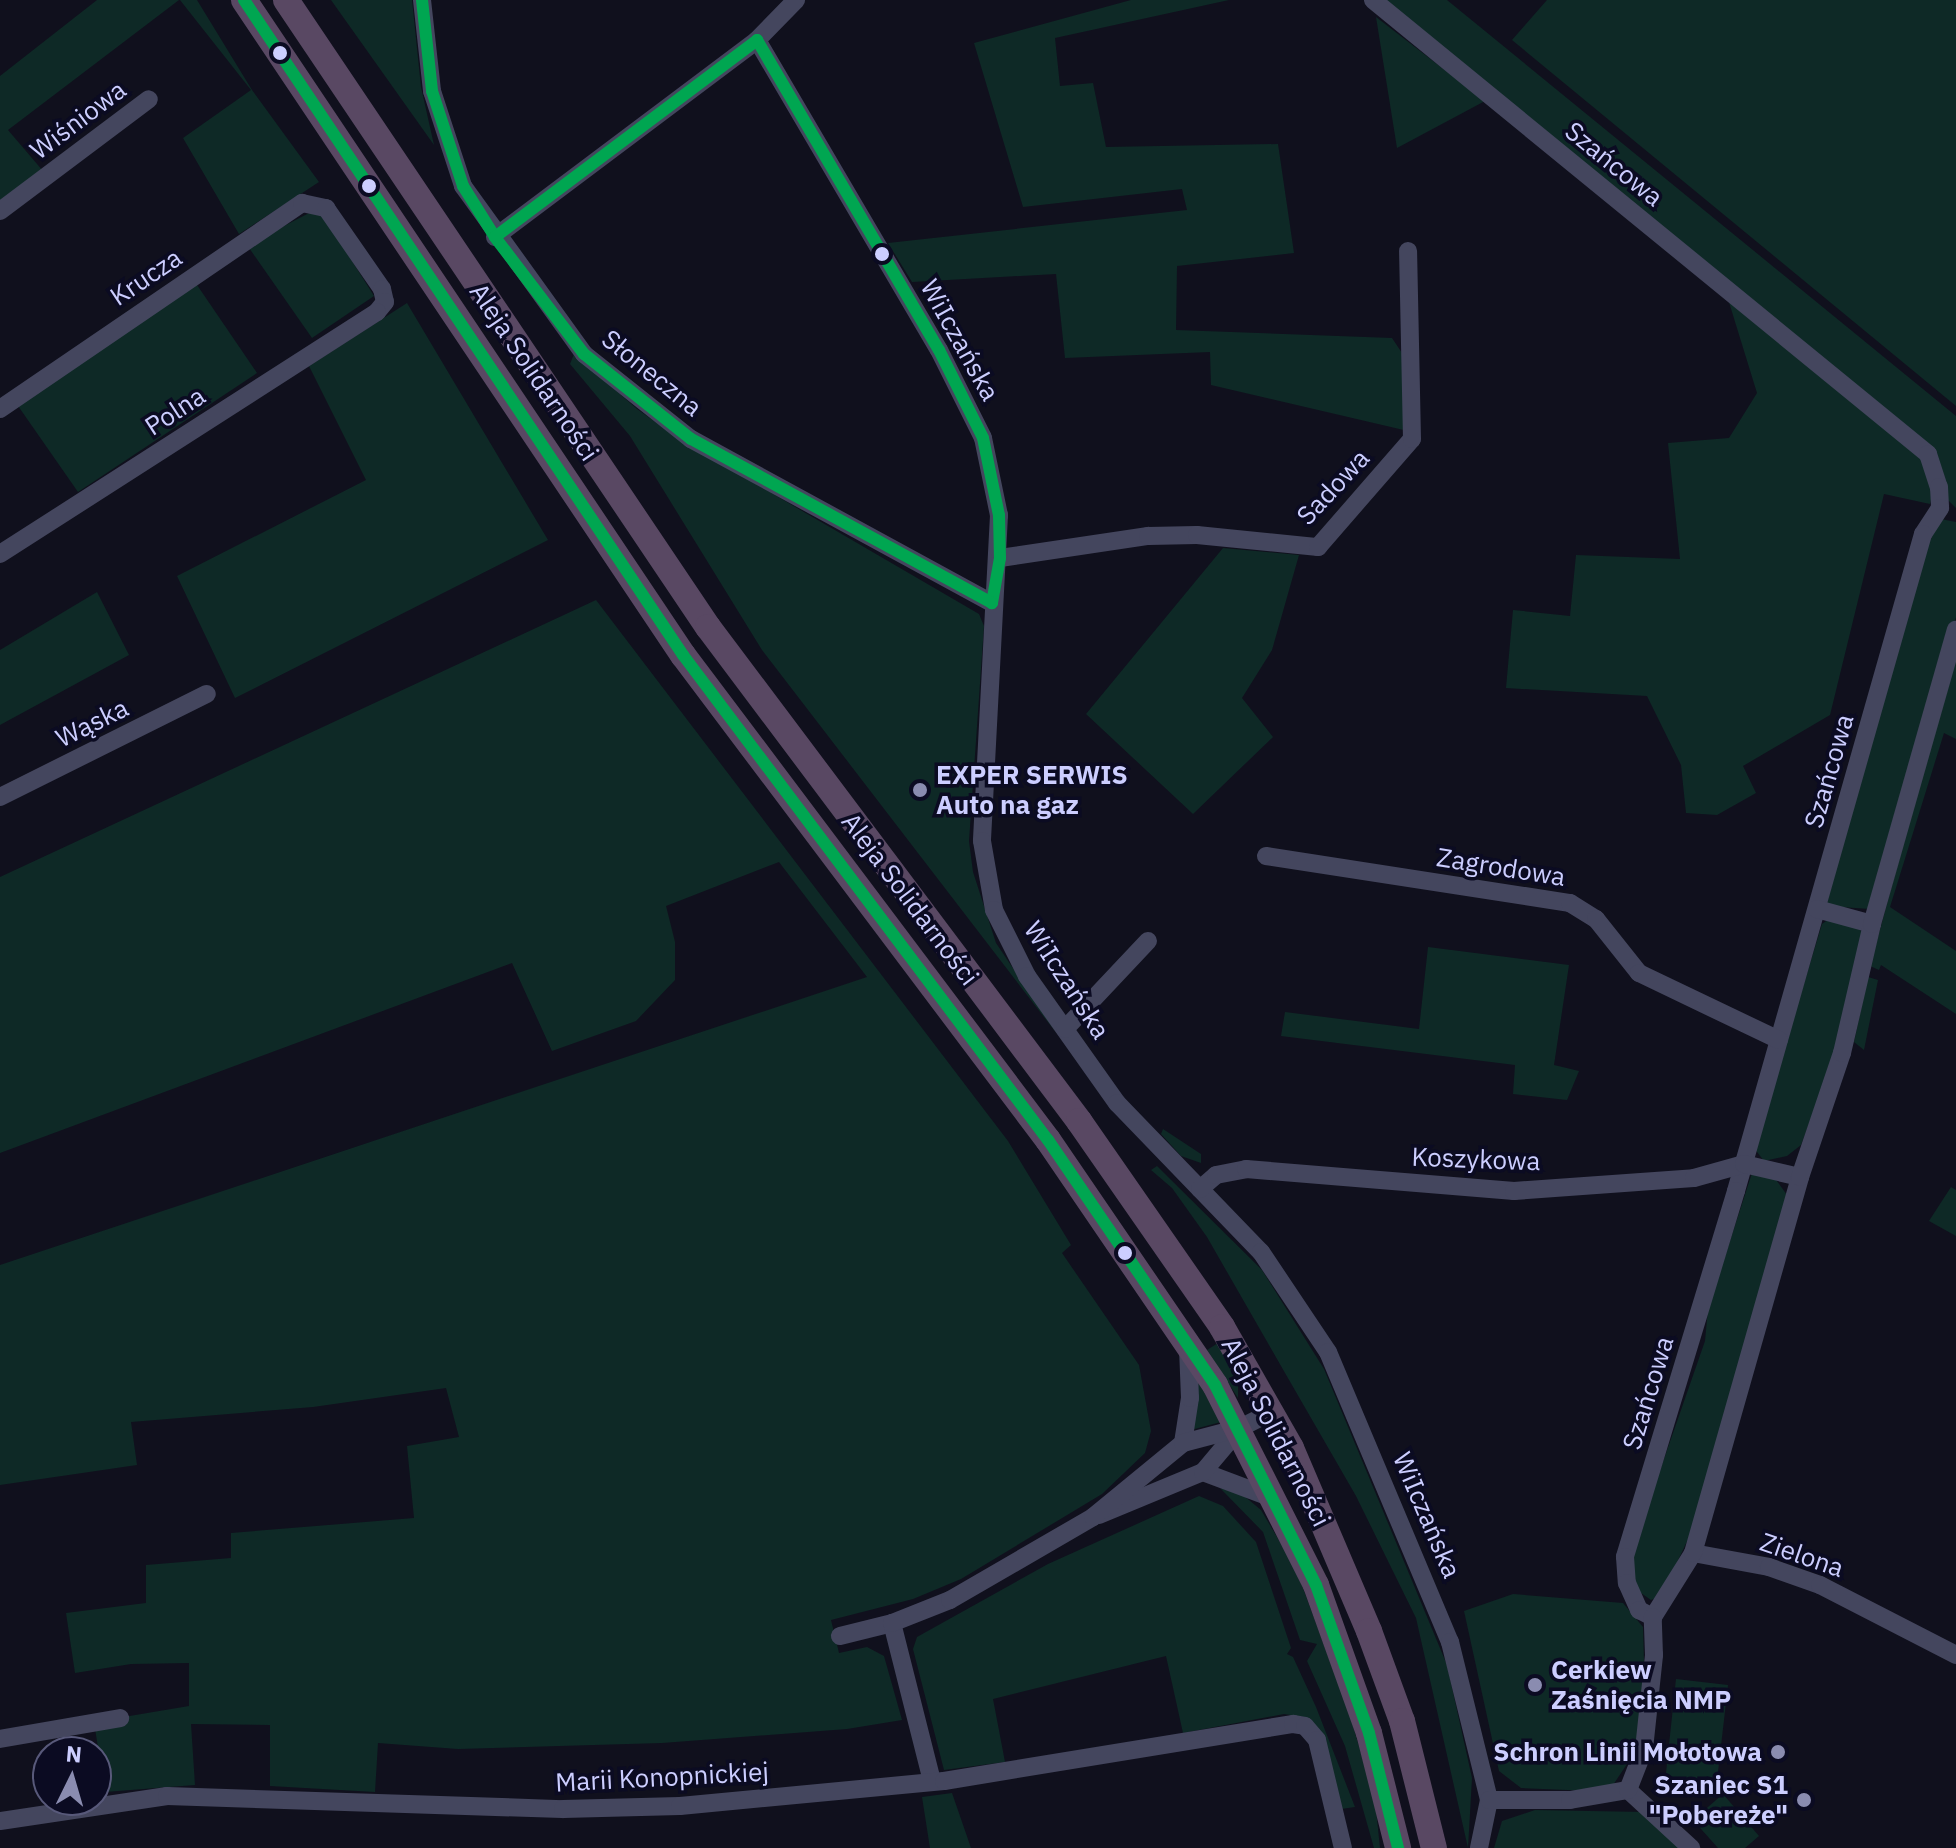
<!DOCTYPE html>
<meta charset="utf-8">
<style>
body{margin:0}
#map{position:relative;width:1956px;height:1848px;overflow:hidden;background:#10101d;font-family:"IBM Plex Sans",sans-serif}
div>[style]{position:absolute}
[style*='--x']{left:calc(var(--x)*1px);top:calc(var(--y)*1px);width:calc(var(--w)*1px);rotate:calc(var(--a)*1deg)}
.green>*{inset:0;background:#0e2926}
.minor>*{height:18px;margin:-9px;padding:0 9px;transform-origin:9px;border-radius:9px;background:#44465e}
.highway>*{height:26px;margin:-13px;padding:0 13px;transform-origin:13px;border-radius:13px;background:#594863}
.bus-1>*{height:12px;margin:-6px;padding:0 6px;transform-origin:6px;border-radius:6px;background:#00a651}
.dots>*{width:22px;height:22px;translate:-50% -50%;box-sizing:border-box;border:4px solid #0b0b22;border-radius:50%}
span{translate:-50% -50%;white-space:nowrap;text-align:center;line-height:1.15;-webkit-text-stroke:7px #0b0b22;paint-order:stroke}
.street-label{font-size:26px;color:#ccceff}
.poi-label{font-size:26px;color:#ccceff;font-weight:700}
.left{translate:0 -50%;text-align:left}
.right{translate:-100% -50%;text-align:right}
.north{position:absolute;left:32px;top:1736px;width:80px;height:80px;box-sizing:border-box;background:#0b0b22;border:2px solid #58597a;border-radius:50%;rotate:5deg;font-size:22px;font-weight:700;line-height:32px;text-align:center;color:#ccceff}
.north::after{content:'';display:block;margin:auto;width:28px;height:36px;background:#8a8cb0;clip-path:polygon(50% 0,100% 100%,50% 72%,0 100%)}
</style>
<div id="map">
<div class="green">
<i style="clip-path:polygon(97px 0,179px 0,8px 130px,43px 171px,0 202px,0 76px)"></i>
<i style="clip-path:polygon(180px 0,197px 0,252px 90px,319px 182px,239px 234px,183px 138px,251px 90px)"></i>
<i style="clip-path:polygon(331px 0,412px 0,421px 87px,434px 145px)"></i>
<i style="clip-path:polygon(1131px 0,1229px 0,1055px 38px,1060px 86px,1093px 83px,1106px 147px,1278px 144px,1294px 253px,1177px 266px,1176px 330px,1392px 338px,1406px 359px,1408px 431px,1211px 385px,1210px 352px,1065px 358px,1056px 274px,912px 282px,888px 243px,1187px 210px,1182px 189px,1023px 207px,974px 43px)"></i>
<i style="clip-path:polygon(1379px 0,1447px 0,1956px 416px,1956px 508px,1947px 499px,1941px 469px)"></i>
<i style="clip-path:polygon(1547px 0,1956px 0,1956px 406px,1512px 40px)"></i>
<i style="clip-path:polygon(1376px 17px,1485px 101px,1397px 148px)"></i>
<i style="clip-path:polygon(313px 211px,322px 213px,374px 296px,312px 338px,247px 245px)"></i>
<i style="clip-path:polygon(195px 282px,257px 373px,78px 492px,16px 403px)"></i>
<i style="clip-path:polygon(1728px 299px,1905px 438px,1928px 467px,1932px 496px,1930px 504px,1884px 494px,1830px 715px,1743px 766px,1756px 793px,1717px 815px,1686px 813px,1681px 765px,1647px 696px,1506px 688px,1513px 610px,1570px 616px,1576px 555px,1680px 559px,1668px 443px,1729px 438px,1757px 393px)"></i>
<i style="clip-path:polygon(407px 303px,548px 540px,235px 698px,177px 576px,366px 480px,309px 366px)"></i>
<i style="clip-path:polygon(574px 354px,637px 409px,682px 441px,979px 614px,984px 626px,969px 841px,973px 872px,996px 943px,1057px 1034px,762px 650px,630px 436px,570px 364px)"></i>
<i style="clip-path:polygon(1941px 519px,1956px 522px,1956px 617px,1890px 852px,1870px 909px,1826px 906px,1920px 560px)"></i>
<i style="clip-path:polygon(1223px 548px,1299px 555px,1272px 650px,1242px 698px,1273px 737px,1193px 814px,1086px 714px)"></i>
<i style="clip-path:polygon(97px 592px,129px 655px,0 725px,0 650px)"></i>
<i style="clip-path:polygon(596px 600px,1008px 1141px,1071px 1245px,1062px 1253px,1139px 1365px,1151px 1431px,1145px 1453px,1102px 1494px,961px 1579px,913px 1599px,831px 1620px,839px 1653px,867px 1647px,884px 1656px,902px 1720px,847px 1729px,662px 1743px,458px 1749px,378px 1743px,375px 1792px,270px 1786px,270px 1725px,191px 1724px,195px 1785px,105px 1792px,94px 1722px,189px 1706px,189px 1663px,131px 1664px,75px 1673px,66px 1613px,146px 1603px,146px 1565px,231px 1558px,231px 1533px,414px 1518px,407px 1446px,459px 1437px,446px 1388px,313px 1407px,131px 1422px,137px 1465px,0 1485px,0 1265px,867px 977px,779px 862px,666px 906px,675px 942px,675px 980px,636px 1021px,552px 1051px,512px 963px,0 1153px,0 877px)"></i>
<i style="clip-path:polygon(1956px 652px,1956px 739px,1944px 733px,1890px 907px,1956px 951px,1956px 1014px,1881px 965px,1879px 970px,1870px 966px)"></i>
<i style="clip-path:polygon(1829px 919px,1857px 924px,1862px 933px,1842px 1035px,1801px 1145px,1787px 1156px,1764px 1161px,1754px 1148px,1822px 924px)"></i>
<i style="clip-path:polygon(1428px 947px,1569px 965px,1554px 1065px,1579px 1071px,1567px 1100px,1513px 1094px,1515px 1065px,1281px 1036px,1285px 1012px,1419px 1029px)"></i>
<i style="clip-path:polygon(1868px 977px,1878px 980px,1864px 1050px,1854px 1042px)"></i>
<i style="clip-path:polygon(1163px 1129px,1201px 1154px,1201px 1163px,1181px 1156px,1161px 1134px)"></i>
<i style="clip-path:polygon(1157px 1166px,1262px 1270px,1324px 1369px,1447px 1665px,1472px 1778px,1468px 1848px,1416px 1618px,1356px 1496px,1281px 1366px,1207px 1237px,1172px 1188px,1151px 1170px)"></i>
<i style="clip-path:polygon(1752px 1173px,1774px 1177px,1787px 1195px,1691px 1533px,1661px 1596px,1651px 1600px,1631px 1586px,1632px 1551px,1705px 1341px,1708px 1309px)"></i>
<i style="clip-path:polygon(1951px 1187px,1956px 1190px,1956px 1236px,1929px 1221px)"></i>
<i style="clip-path:polygon(1218px 1343px,1238px 1381px,1238px 1398px,1207px 1350px)"></i>
<i style="clip-path:polygon(1196px 1377px,1221px 1422px,1191px 1430px)"></i>
<i style="clip-path:polygon(1220px 1488px,1243px 1495px,1261px 1510px,1296px 1569px,1350px 1716px,1375px 1800px,1380px 1848px,1374px 1848px,1345px 1746px,1307px 1661px,1317px 1644px,1300px 1640px,1263px 1532px)"></i>
<i style="clip-path:polygon(1199px 1496px,1223px 1506px,1256px 1542px,1291px 1648px,1287px 1654px,1293px 1657px,1316px 1707px,1355px 1807px,1341px 1809px,1304px 1717px,1284px 1714px,1183px 1733px,1166px 1656px,993px 1699px,1005px 1762px,944px 1770px,913px 1649px,917px 1637px,1048px 1564px)"></i>
<i style="clip-path:polygon(1513px 1594px,1623px 1603px,1643px 1627px,1645px 1699px,1633px 1755px,1613px 1785px,1592px 1791px,1521px 1788px,1499px 1771px,1464px 1611px)"></i>
<i style="clip-path:polygon(1676px 1679px,1728px 1685px,1715px 1798px,1664px 1792px)"></i>
<i style="clip-path:polygon(952px 1793px,971px 1848px,930px 1848px,922px 1797px)"></i>
<i style="clip-path:polygon(1723px 1794px,1759px 1836px,1745px 1848px,1718px 1848px,1693px 1820px)"></i>
<i style="clip-path:polygon(1535px 1810px,1644px 1812px,1685px 1848px,1494px 1848px,1502px 1821px)"></i>
</div>
<div class="minor">
<i style="--x:422;--y:0;--w:92;--a:83.7"></i>
<i style="--x:432;--y:91;--w:100;--a:71.9"></i>
<i style="--x:463;--y:186;--w:207;--a:54.2"></i>
<i style="--x:584;--y:354;--w:137;--a:38.5"></i>
<i style="--x:691;--y:439;--w:343;--a:28.6"></i>
<i style="--x:1373;--y:0;--w:717;--a:39.28"></i>
<i style="--x:1928;--y:454;--w:35;--a:72"></i>
<i style="--x:1939;--y:487;--w:21;--a:87"></i>
<i style="--x:1940;--y:508;--w:31;--a:123"></i>
<i style="--x:1923;--y:534;--w:683;--a:105.89"></i>
<i style="--x:1736;--y:1191;--w:382;--a:106.9"></i>
<i style="--x:1625;--y:1557;--w:26;--a:86"></i>
<i style="--x:1627;--y:1583;--w:30;--a:66"></i>
<i style="--x:1639;--y:1610;--w:16;--a:27"></i>
<i style="--x:757;--y:40;--w:359;--a:59.6"></i>
<i style="--x:939;--y:350;--w:98;--a:63.4"></i>
<i style="--x:983;--y:438;--w:79;--a:78.3"></i>
<i style="--x:999;--y:515;--w:326;--a:93"></i>
<i style="--x:982;--y:841;--w:70;--a:80.1"></i>
<i style="--x:994;--y:910;--w:74;--a:63.4"></i>
<i style="--x:1027;--y:976;--w:156;--a:54.7"></i>
<i style="--x:1117;--y:1103;--w:207;--a:46"></i>
<i style="--x:1261;--y:1252;--w:120;--a:56.2"></i>
<i style="--x:1328;--y:1352;--w:315;--a:67.2"></i>
<i style="--x:1450;--y:1642;--w:163;--a:76.1"></i>
<i style="--x:1489;--y:1800;--w:49;--a:101.8"></i>
<i style="--x:0;--y:211;--w:186;--a:-36.9"></i>
<i style="--x:495;--y:237;--w:328;--a:-36.9"></i>
<i style="--x:757;--y:40;--w:56;--a:-45.7"></i>
<i style="--x:0;--y:409;--w:366;--a:-34.3"></i>
<i style="--x:302;--y:203;--w:25;--a:12"></i>
<i style="--x:326;--y:208;--w:98;--a:55.3"></i>
<i style="--x:382;--y:289;--w:13;--a:77"></i>
<i style="--x:385;--y:302;--w:13;--a:129"></i>
<i style="--x:377;--y:312;--w:448;--a:147.3"></i>
<i style="--x:1000;--y:558;--w:150;--a:-8.5"></i>
<i style="--x:1148;--y:536;--w:49;--a:-1.2"></i>
<i style="--x:1197;--y:535;--w:122;--a:5.7"></i>
<i style="--x:1318;--y:547;--w:143;--a:-49"></i>
<i style="--x:1412;--y:439;--w:188;--a:-91.2"></i>
<i style="--x:0;--y:797;--w:231;--a:-26.5"></i>
<i style="--x:1266;--y:856;--w:308;--a:8.8"></i>
<i style="--x:1570;--y:903;--w:31;--a:32"></i>
<i style="--x:1596;--y:919;--w:69;--a:51.5"></i>
<i style="--x:1639;--y:973;--w:155;--a:25.6"></i>
<i style="--x:1817;--y:909;--w:57;--a:15.3"></i>
<i style="--x:1065;--y:1029;--w:121;--a:-46.7"></i>
<i style="--x:1200;--y:1189;--w:21;--a:-41"></i>
<i style="--x:1216;--y:1175;--w:31;--a:-11"></i>
<i style="--x:1246;--y:1169;--w:269;--a:4.7"></i>
<i style="--x:1514;--y:1191;--w:180;--a:-4.1"></i>
<i style="--x:1694;--y:1178;--w:52;--a:-15.6"></i>
<i style="--x:1744;--y:1164;--w:57;--a:13.1"></i>
<i style="--x:1183;--y:1443;--w:46;--a:-81.2"></i>
<i style="--x:1190;--y:1398;--w:50;--a:-92.3"></i>
<i style="--x:1203;--y:1472;--w:77;--a:20.6"></i>
<i style="--x:1099;--y:1515;--w:113;--a:-22.5"></i>
<i style="--x:1203;--y:1472;--w:57;--a:-49.9"></i>
<i style="--x:1693;--y:1553;--w:77;--a:10.4"></i>
<i style="--x:1769;--y:1567;--w:54;--a:19.4"></i>
<i style="--x:1820;--y:1585;--w:153;--a:27.2"></i>
<i style="--x:1653;--y:1617;--w:75;--a:-58"></i>
<i style="--x:1693;--y:1553;--w:391;--a:-74.1"></i>
<i style="--x:1800;--y:1177;--w:131;--a:-71.3"></i>
<i style="--x:1842;--y:1053;--w:132;--a:-76.9"></i>
<i style="--x:1872;--y:924;--w:306;--a:-74.1"></i>
<i style="--x:840;--y:1636;--w:54;--a:-14"></i>
<i style="--x:0;--y:1739;--w:122;--a:-9.9"></i>
<i style="--x:932;--y:1781;--w:163;--a:-104.2"></i>
<i style="--x:892;--y:1623;--w:62;--a:-21.6"></i>
<i style="--x:950;--y:1600;--w:165;--a:-30.1"></i>
<i style="--x:1093;--y:1517;--w:117;--a:-39.4"></i>
<i style="--x:1183;--y:1443;--w:59;--a:-14.7"></i>
<i style="--x:1240;--y:1428;--w:36;--a:-27"></i>
<i style="--x:1628;--y:1790;--w:86;--a:42.6"></i>
<i style="--x:1489;--y:1800;--w:81;--a:0"></i>
<i style="--x:1570;--y:1800;--w:59;--a:-9.8"></i>
<i style="--x:1628;--y:1790;--w:44;--a:-68.7"></i>
<i style="--x:1644;--y:1749;--w:95;--a:-83.9"></i>
<i style="--x:1654;--y:1655;--w:38;--a:-92"></i>
<i style="--x:0;--y:1821;--w:169;--a:-8.5"></i>
<i style="--x:167;--y:1796;--w:396;--a:1.9"></i>
<i style="--x:563;--y:1809;--w:117;--a:-1.5"></i>
<i style="--x:680;--y:1806;--w:265;--a:-5.4"></i>
<i style="--x:944;--y:1781;--w:354;--a:-9.3"></i>
<i style="--x:1293;--y:1724;--w:12;--a:9"></i>
<i style="--x:1305;--y:1726;--w:18;--a:49"></i>
<i style="--x:1317;--y:1740;--w:111;--a:76.5"></i>
</div>
<div class="highway">
<i style="--x:244;--y:0;--w:789;--a:56.17"></i>
<i style="--x:683;--y:655;--w:607;--a:53.04"></i>
<i style="--x:1048;--y:1140;--w:297;--a:55.7"></i>
<i style="--x:1215;--y:1385;--w:224;--a:63.2"></i>
<i style="--x:1316;--y:1585;--w:157;--a:70.3"></i>
<i style="--x:1369;--y:1733;--w:119;--a:75.8"></i>
<i style="--x:286;--y:0;--w:756;--a:56.06"></i>
<i style="--x:708;--y:627;--w:618;--a:53.09"></i>
<i style="--x:1079;--y:1121;--w:251;--a:55.2"></i>
<i style="--x:1222;--y:1327;--w:139;--a:60.3"></i>
<i style="--x:1291;--y:1448;--w:199;--a:66.9"></i>
<i style="--x:1369;--y:1631;--w:96;--a:69.9"></i>
<i style="--x:1402;--y:1721;--w:131;--a:75.9"></i>
</div>
<div class="bus-1">
<i style="--x:244;--y:0;--w:789;--a:56.17"></i>
<i style="--x:683;--y:655;--w:607;--a:53.04"></i>
<i style="--x:1048;--y:1140;--w:297;--a:55.7"></i>
<i style="--x:1215;--y:1385;--w:224;--a:63.2"></i>
<i style="--x:1316;--y:1585;--w:157;--a:70.3"></i>
<i style="--x:1369;--y:1733;--w:119;--a:75.8"></i>
<i style="--x:422;--y:0;--w:92;--a:83.7"></i>
<i style="--x:432;--y:91;--w:100;--a:71.9"></i>
<i style="--x:463;--y:186;--w:60;--a:57.9"></i>
<i style="--x:757;--y:40;--w:359;--a:59.6"></i>
<i style="--x:939;--y:350;--w:98;--a:63.4"></i>
<i style="--x:983;--y:438;--w:79;--a:78.3"></i>
<i style="--x:999;--y:515;--w:43;--a:88.7"></i>
<i style="--x:1000;--y:558;--w:46;--a:100.1"></i>
<i style="--x:992;--y:603;--w:343;--a:-151.4"></i>
<i style="--x:691;--y:439;--w:137;--a:-141.5"></i>
<i style="--x:584;--y:354;--w:147;--a:-127.3"></i>
<i style="--x:495;--y:237;--w:328;--a:-36.9"></i>
</div>
<div class="dots">
<i style="left:280px;top:53px;background:#ccceff"></i>
<i style="left:369px;top:186px;background:#ccceff"></i>
<i style="left:882px;top:254px;background:#ccceff"></i>
<i style="left:920px;top:790px;background:#8a8cb0"></i>
<i style="left:1125px;top:1253px;background:#ccceff"></i>
<i style="left:1535px;top:1685px;background:#8a8cb0"></i>
<i style="left:1778px;top:1752px;background:#8a8cb0"></i>
<i style="left:1804px;top:1800px;background:#8a8cb0"></i>
</div>
<div class="street-label">
<span style="left:78px;top:120px;rotate:-37deg">Wiśniowa</span>
<span style="left:1614px;top:164px;rotate:39deg">Szańcowa</span>
<span style="left:146px;top:277px;rotate:-34deg">Krucza</span>
<span style="left:960px;top:340px;rotate:61deg">WiIczańska</span>
<span style="left:534px;top:372px;rotate:56deg">Aleja Solidarności</span>
<span style="left:652px;top:373px;rotate:39deg">Słoneczna</span>
<span style="left:175px;top:411px;rotate:-33deg">Polna</span>
<span style="left:1333px;top:487px;rotate:-47deg">Sadowa</span>
<span style="left:92px;top:723px;rotate:-26deg">Wąska</span>
<span style="left:1829px;top:771px;rotate:-74deg">Szańcowa</span>
<span style="left:1501px;top:867px;rotate:9deg">Zagrodowa</span>
<span style="left:910px;top:899px;rotate:53deg">Aleja Solidarności</span>
<span style="left:1067px;top:980px;rotate:57deg">WiIczańska</span>
<span style="left:1476px;top:1159px;rotate:2deg">Koszykowa</span>
<span style="left:1648px;top:1393px;rotate:-73deg">Szańcowa</span>
<span style="left:1276px;top:1432px;rotate:63deg">Aleja Solidarności</span>
<span style="left:1427px;top:1515px;rotate:67deg">WiIczańska</span>
<span style="left:1802px;top:1555px;rotate:19deg">Zielona</span>
<span style="left:662px;top:1777px;rotate:-3deg">Marii Konopnickiej</span>
</div>
<div class="poi-label">
<span class="left" style="left:936px;top:790px">EXPER SERWIS<br>Auto na gaz</span>
<span class="left" style="left:1551px;top:1685px">Cerkiew<br>Zaśnięcia NMP</span>
<span class="right" style="left:1762px;top:1752px">Schron Linii Mołotowa</span>
<span class="right" style="left:1788px;top:1800px">Szaniec S1<br>"Pobereże"</span>
</div>
<div class="north">N</div>
</div>
